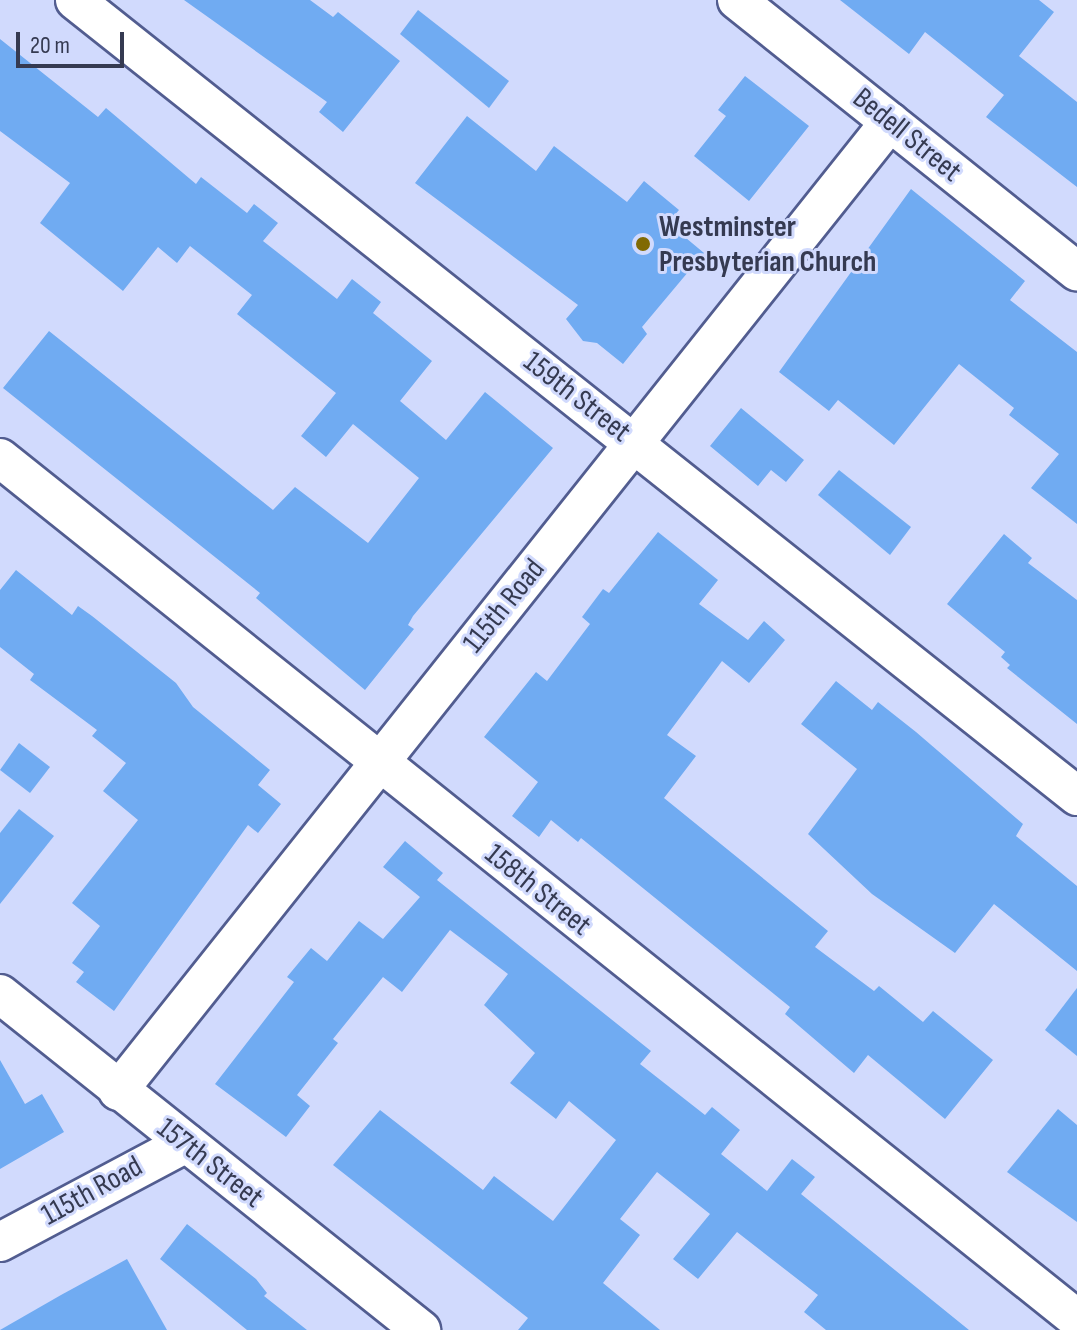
<!DOCTYPE html>
<style>
body{margin:0}
#map{position:relative;width:1077px;height:1330px;overflow:hidden;background:#d1dafd;font-family:"Sofia Sans Condensed",sans-serif}
div>[style]{position:absolute}
[style*='--x']{left:calc(var(--x)*1px);top:calc(var(--y)*1px);width:calc(var(--w)*1px);rotate:calc(var(--a)*1deg)}
.building>*{inset:0;background:#70abf2}
.roads{filter:drop-shadow(2px 0 #525d90) drop-shadow(-2px 0 #525d90) drop-shadow(0 2px #525d90) drop-shadow(0 -2px #525d90)}
.street>*{height:38px;margin:-19px;padding:0 19px;transform-origin:19px;border-radius:19px;background:#fff}
.dots>*{width:22px;height:22px;translate:-50% -50%;box-sizing:border-box;border:4px solid #d1dafd;border-radius:50%}
span{translate:-50% -50%;white-space:nowrap;text-align:center;line-height:1.15;-webkit-text-stroke:6px #d1dafd;paint-order:stroke}
.street-label{font-size:30px;color:#353a51}
.poi-label{font-size:30px;color:#353a51;font-weight:700}
.left{translate:0 -50%;text-align:left}
.scale{position:absolute;left:16px;top:32px;width:108px;height:36px;box-sizing:border-box;border:4px solid #353a51;border-top:0;padding-left:10px;font-size:24px;line-height:28px;white-space:nowrap;color:#353a51;-webkit-text-stroke:6px #d1dafd;paint-order:stroke}
</style>
<div id="map">
<div class="building">
<i style="clip-path:polygon(184px 0,310px 0,333px 17px,338px 12px,400px 61px,343px 132px,319px 112px,327px 102px)"></i>
<i style="clip-path:polygon(840px 0,1039px 0,1054px 12px,1019px 56px,1077px 102px,1077px 187px,986px 117px,1004px 95px,925px 32px,909px 54px)"></i>
<i style="clip-path:polygon(418px 10px,509px 81px,489px 108px,400px 34px)"></i>
<i style="clip-path:polygon(0 39px,98px 117px,106px 108px,196px 184px,201px 177px,247px 213px,254px 204px,278px 223px,263px 241px,337px 299px,352px 279px,381px 302px,373px 313px,432px 361px,400px 401px,446px 440px,485px 392px,553px 448px,413px 616px,408px 625px,414px 629px,365px 690px,256px 598px,260px 593px,3px 388px,49px 331px,273px 510px,295px 487px,368px 543px,419px 478px,353px 424px,326px 457px,301px 436px,336px 393px,237px 314px,252px 295px,190px 246px,177px 263px,158px 247px,123px 291px,40px 223px,70px 183px,0 131px)"></i>
<i style="clip-path:polygon(745px 76px,809px 126px,749px 201px,694px 156px,726px 116px,718px 110px)"></i>
<i style="clip-path:polygon(467px 116px,536px 171px,554px 146px,627px 202px,644px 181px,679px 210px,668px 223px,704px 253px,642px 327px,647px 334px,623px 364px,597px 343px,583px 341px,566px 319px,578px 305px,415px 183px)"></i>
<i style="clip-path:polygon(911px 189px,1025px 281px,1010px 300px,1077px 352px,1077px 524px,1031px 488px,1059px 454px,1009px 415px,1014px 408px,959px 364px,894px 445px,838px 400px,829px 411px,779px 372px)"></i>
<i style="clip-path:polygon(741px 408px,804px 460px,786px 482px,771px 470px,758px 486px,710px 446px)"></i>
<i style="clip-path:polygon(839px 470px,911px 527px,890px 555px,818px 495px)"></i>
<i style="clip-path:polygon(658px 532px,718px 580px,699px 604px,748px 640px,764px 621px,785px 640px,749px 683px,722px 661px,667px 735px,696px 756px,664px 798px,828px 931px,815px 947px,874px 991px,879px 986px,923px 1022px,933px 1011px,993px 1060px,945px 1119px,868px 1055px,854px 1073px,785px 1014px,790px 1007px,581px 838px,578px 842px,551px 820px,539px 837px,512px 816px,538px 782px,484px 737px,536px 672px,547px 681px,590px 624px,582px 617px,603px 589px,609px 593px)"></i>
<i style="clip-path:polygon(1004px 534px,1032px 558px,1028px 563px,1077px 600px,1077px 724px,1007px 668px,1010px 665px,1001px 657px,1005px 652px,947px 604px)"></i>
<i style="clip-path:polygon(16px 570px,72px 615px,78px 606px,92px 616px,176px 683px,193px 707px,270px 770px,258px 785px,281px 804px,258px 833px,248px 825px,114px 1011px,76px 982px,84px 972px,72px 963px,100px 926px,72px 903px,138px 820px,103px 791px,126px 763px,92px 736px,97px 730px,30px 680px,34px 674px,0 647px,0 590px)"></i>
<i style="clip-path:polygon(836px 681px,872px 710px,878px 702px,916px 732px,1023px 824px,1016px 836px,1077px 886px,1077px 971px,994px 904px,955px 953px,872px 894px,808px 834px,857px 769px,801px 724px)"></i>
<i style="clip-path:polygon(19px 743px,50px 767px,30px 793px,0 770px)"></i>
<i style="clip-path:polygon(19px 809px,54px 836px,0 904px,0 833px)"></i>
<i style="clip-path:polygon(405px 841px,443px 873px,437px 880px,651px 1051px,640px 1064px,705px 1115px,712px 1107px,740px 1130px,721px 1154px,767px 1191px,792px 1159px,815px 1177px,801px 1194px,969px 1330px,826px 1330px,804px 1312px,818px 1295px,737px 1232px,698px 1279px,673px 1259px,710px 1214px,657px 1172px,620px 1219px,640px 1235px,603px 1283px,660px 1330px,518px 1330px,528px 1318px,333px 1165px,380px 1110px,483px 1190px,494px 1176px,553px 1221px,616px 1140px,569px 1101px,556px 1119px,510px 1083px,535px 1053px,484px 1005px,508px 974px,450px 930px,402px 992px,383px 977px,333px 1039px,338px 1043px,297px 1095px,310px 1106px,286px 1137px,215px 1084px,294px 982px,287px 977px,311px 948px,327px 961px,359px 921px,383px 939px,420px 897px,383px 867px)"></i>
<i style="clip-path:polygon(1077px 988px,1077px 1056px,1045px 1030px)"></i>
<i style="clip-path:polygon(0 1060px,25px 1104px,42px 1094px,64px 1132px,0 1169px)"></i>
<i style="clip-path:polygon(1058px 1109px,1077px 1125px,1077px 1222px,1007px 1172px)"></i>
<i style="clip-path:polygon(187px 1224px,256px 1279px,267px 1293px,264px 1296px,307px 1330px,247px 1330px,160px 1259px)"></i>
<i style="clip-path:polygon(127px 1259px,167px 1330px,0 1330px,61px 1295px)"></i>
</div>
<div class="roads">
<div class="street">
<i style="--x:75;--y:0;--w:1280;--a:38.46"></i>
<i style="--x:737;--y:0;--w:435;--a:38.6"></i>
<i style="--x:0;--y:458;--w:1379;--a:38.64"></i>
<i style="--x:0;--y:994;--w:539;--a:38.59"></i>
<i style="--x:118;--y:1091;--w:1239;--a:-51.46"></i>
<i style="--x:0;--y:1242;--w:211;--a:-28"></i>
</div>
</div>
<div class="dots">
<i style="left:643px;top:244px;background:#816a03"></i>
</div>
<div class="street-label">
<span style="left:907px;top:135px;rotate:39deg">Bedell Street</span>
<span style="left:577px;top:397px;rotate:38deg">159th Street</span>
<span style="left:504px;top:606px;rotate:-51deg">115th Road</span>
<span style="left:538px;top:890px;rotate:39deg">158th Street</span>
<span style="left:210px;top:1163px;rotate:38deg">157th Street</span>
<span style="left:92px;top:1191px;rotate:-29deg">115th Road</span>
</div>
<div class="poi-label">
<span class="left" style="left:659px;top:244px">Westminster<br>Presbyterian Church</span>
</div>
<div class="scale">20 m</div>
</div>
